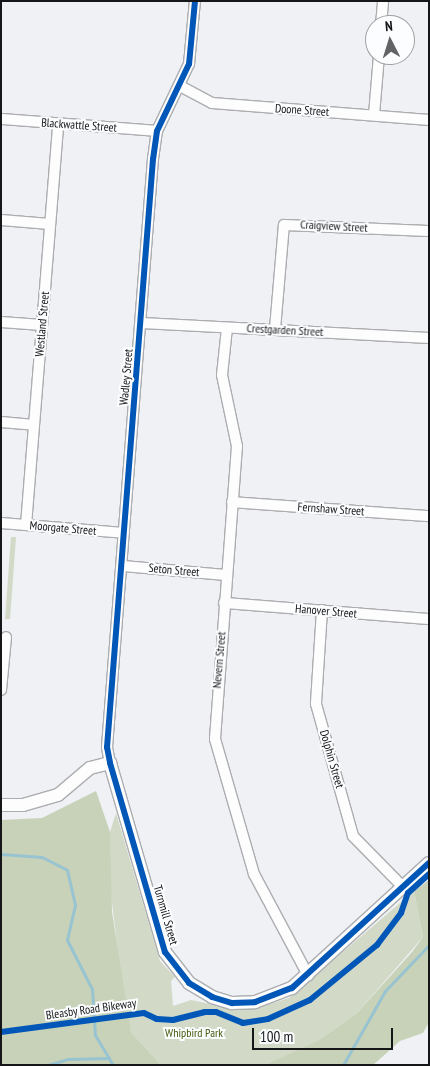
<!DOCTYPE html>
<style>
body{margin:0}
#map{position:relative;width:430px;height:1066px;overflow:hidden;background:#eff1f4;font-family:"PT Sans Narrow",sans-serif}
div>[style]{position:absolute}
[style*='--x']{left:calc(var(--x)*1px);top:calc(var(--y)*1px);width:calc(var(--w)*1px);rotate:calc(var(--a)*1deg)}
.green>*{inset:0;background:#d2dac7}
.forest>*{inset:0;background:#c8d2b9}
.stream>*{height:3px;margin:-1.5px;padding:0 1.5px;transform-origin:1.5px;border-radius:1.5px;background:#98c3d0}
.roads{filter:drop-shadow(1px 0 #acadb0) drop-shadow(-1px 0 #acadb0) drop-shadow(0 1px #acadb0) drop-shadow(0 -1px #acadb0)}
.minor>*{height:10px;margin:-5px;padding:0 5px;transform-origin:5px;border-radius:5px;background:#fdfdfd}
.tertiary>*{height:12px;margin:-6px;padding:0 6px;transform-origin:6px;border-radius:6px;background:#fdfdfd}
.cycleway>*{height:6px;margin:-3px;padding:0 3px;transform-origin:3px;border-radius:3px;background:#0057b8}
span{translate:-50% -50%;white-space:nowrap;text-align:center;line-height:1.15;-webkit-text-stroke:4px #fcfdfe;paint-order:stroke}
.street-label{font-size:12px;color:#151618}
.park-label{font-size:12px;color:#495a10}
.frame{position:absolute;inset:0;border:2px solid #151618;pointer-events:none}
.north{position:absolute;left:365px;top:15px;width:50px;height:50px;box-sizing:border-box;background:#fcfdfe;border:1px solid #a0a1a2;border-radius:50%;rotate:355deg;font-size:14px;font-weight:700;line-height:20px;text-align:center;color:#151618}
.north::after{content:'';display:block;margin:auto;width:18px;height:22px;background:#616365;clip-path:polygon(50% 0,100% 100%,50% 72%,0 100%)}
.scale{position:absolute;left:252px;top:1028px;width:141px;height:22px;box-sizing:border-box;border:2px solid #151618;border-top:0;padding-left:6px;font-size:15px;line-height:18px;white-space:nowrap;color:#151618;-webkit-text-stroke:4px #fcfdfe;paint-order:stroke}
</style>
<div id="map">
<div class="green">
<i style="clip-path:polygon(11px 537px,16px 537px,10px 619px,5px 619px)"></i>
<i style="clip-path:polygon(116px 813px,160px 961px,175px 977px,171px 981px,173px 1006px,191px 1000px,236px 1009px,254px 1009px,289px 998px,414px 891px,423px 937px,357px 1013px,319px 1040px,289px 1056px,266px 1065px,161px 1065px,131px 1032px,123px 994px,109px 878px,110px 832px)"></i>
</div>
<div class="forest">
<i style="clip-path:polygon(96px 791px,110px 832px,112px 912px,131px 1032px,161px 1065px,1px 1065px,1px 820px,42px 818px)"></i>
<i style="clip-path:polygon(429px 880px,429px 1022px,423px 1033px,400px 1041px,373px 1065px,266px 1065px,319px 1040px,357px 1013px,412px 952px,423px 937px,414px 891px)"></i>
</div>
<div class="stream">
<i style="--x:1;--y:854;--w:41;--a:4.2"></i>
<i style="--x:42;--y:857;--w:28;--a:27"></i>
<i style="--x:67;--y:870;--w:36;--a:77"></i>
<i style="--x:75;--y:905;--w:36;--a:103"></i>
<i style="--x:67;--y:940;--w:55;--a:63"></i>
<i style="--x:92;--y:989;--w:46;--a:86.3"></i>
<i style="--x:95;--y:1035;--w:35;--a:59"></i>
<i style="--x:48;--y:1065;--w:21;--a:-17"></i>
<i style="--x:68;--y:1059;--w:41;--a:-1.4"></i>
<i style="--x:343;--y:1065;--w:85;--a:-60.4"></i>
<i style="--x:385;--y:991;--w:64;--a:-46.3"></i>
</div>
<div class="roads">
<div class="minor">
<i style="--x:381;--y:25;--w:24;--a:-85"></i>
<i style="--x:180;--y:86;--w:36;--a:28"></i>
<i style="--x:212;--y:103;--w:218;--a:4.5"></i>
<i style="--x:374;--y:115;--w:60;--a:-85.2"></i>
<i style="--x:1;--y:119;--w:156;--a:4.4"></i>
<i style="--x:1;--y:220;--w:49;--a:4.7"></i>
<i style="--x:1;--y:322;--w:41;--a:4.2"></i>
<i style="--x:142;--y:323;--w:287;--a:3"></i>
<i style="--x:227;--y:328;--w:47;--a:96.1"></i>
<i style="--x:222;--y:375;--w:73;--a:78.1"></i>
<i style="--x:237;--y:446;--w:294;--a:94.3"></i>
<i style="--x:215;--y:739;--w:141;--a:73.9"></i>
<i style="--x:254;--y:874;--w:115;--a:61.9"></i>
<i style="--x:275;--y:329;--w:104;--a:-85.1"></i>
<i style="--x:284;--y:225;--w:145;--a:2.4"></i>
<i style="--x:1;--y:422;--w:33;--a:5"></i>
<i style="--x:232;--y:502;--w:197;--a:4.1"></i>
<i style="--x:1;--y:523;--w:123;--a:4.6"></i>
<i style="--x:26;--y:525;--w:402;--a:-85.4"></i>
<i style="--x:123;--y:566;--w:103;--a:5"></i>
<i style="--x:224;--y:603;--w:206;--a:4.5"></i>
<i style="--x:322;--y:610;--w:94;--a:93.7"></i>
<i style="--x:316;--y:704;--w:137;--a:74.3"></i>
<i style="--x:353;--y:836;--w:70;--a:45.6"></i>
<i style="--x:1;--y:690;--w:53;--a:-84.6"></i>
<i style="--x:110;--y:763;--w:16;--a:-101"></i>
<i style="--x:107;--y:747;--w:590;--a:-85.53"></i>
<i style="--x:153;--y:159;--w:28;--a:-82"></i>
<i style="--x:157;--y:131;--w:74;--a:-64.5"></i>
<i style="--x:189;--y:64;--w:63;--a:-84.6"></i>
</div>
<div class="tertiary">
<i style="--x:1;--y:805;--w:22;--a:0"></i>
<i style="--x:23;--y:805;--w:36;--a:-16"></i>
<i style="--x:58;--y:795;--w:42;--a:-40.2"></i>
<i style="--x:90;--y:768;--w:21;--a:-14"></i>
<i style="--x:110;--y:763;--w:197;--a:73.8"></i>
<i style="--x:165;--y:952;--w:39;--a:52"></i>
<i style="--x:189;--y:983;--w:27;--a:31"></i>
<i style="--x:212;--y:997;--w:21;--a:17"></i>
<i style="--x:232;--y:1003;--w:23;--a:-2"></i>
<i style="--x:255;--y:1002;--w:40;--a:-21"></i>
<i style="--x:292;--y:988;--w:185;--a:-42.4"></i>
</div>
</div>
<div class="cycleway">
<i style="--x:195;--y:1;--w:63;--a:95.4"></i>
<i style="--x:189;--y:64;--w:74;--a:115.5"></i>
<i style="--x:157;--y:131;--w:28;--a:98"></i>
<i style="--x:153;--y:159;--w:590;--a:94.47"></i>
<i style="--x:107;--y:747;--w:16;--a:79"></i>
<i style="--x:110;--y:763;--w:197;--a:73.8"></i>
<i style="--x:165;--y:952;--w:39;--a:52"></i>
<i style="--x:189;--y:983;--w:27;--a:31"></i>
<i style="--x:212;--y:997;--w:21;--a:17"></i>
<i style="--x:232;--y:1003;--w:23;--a:-2"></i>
<i style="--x:255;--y:1002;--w:40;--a:-21"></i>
<i style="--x:292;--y:988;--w:185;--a:-42.4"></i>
<i style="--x:1;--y:1032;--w:144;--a:-7.6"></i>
<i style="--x:144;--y:1013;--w:14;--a:25"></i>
<i style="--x:157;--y:1019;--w:16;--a:4"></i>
<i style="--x:173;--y:1020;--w:33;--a:-14"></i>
<i style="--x:205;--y:1012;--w:11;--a:0"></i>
<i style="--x:216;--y:1012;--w:29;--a:22"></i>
<i style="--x:243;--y:1023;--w:25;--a:-9"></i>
<i style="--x:268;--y:1019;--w:46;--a:-24.3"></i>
<i style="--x:310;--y:1000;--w:87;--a:-39.4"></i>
<i style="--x:377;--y:945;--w:40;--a:-53"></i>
<i style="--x:401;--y:913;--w:21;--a:-71"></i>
<i style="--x:408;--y:893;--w:28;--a:-42"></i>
</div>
<div class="street-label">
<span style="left:302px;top:110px;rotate:4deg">Doone Street</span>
<span style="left:79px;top:125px;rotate:4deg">Blackwattle Street</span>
<span style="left:334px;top:226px;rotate:3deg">Craigview Street</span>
<span style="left:42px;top:324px;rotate:-85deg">Westland Street</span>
<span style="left:285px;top:330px;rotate:3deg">Crestgarden Street</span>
<span style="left:126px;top:377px;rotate:-85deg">Wadley Street</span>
<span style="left:331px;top:509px;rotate:4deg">Fernshaw Street</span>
<span style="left:63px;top:528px;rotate:5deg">Moorgate Street</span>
<span style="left:174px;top:570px;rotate:5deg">Seton Street</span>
<span style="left:326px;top:611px;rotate:5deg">Hanover Street</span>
<span style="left:219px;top:660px;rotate:-85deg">Nevern Street</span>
<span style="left:332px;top:759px;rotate:74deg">Dolphin Street</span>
<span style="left:166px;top:915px;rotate:74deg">Turnmill Street</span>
<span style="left:91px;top:1009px;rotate:-8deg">Bleasby Road Bikeway</span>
</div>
<div class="park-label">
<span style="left:194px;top:1033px">Whipbird Park</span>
</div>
<div class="frame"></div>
<div class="north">N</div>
<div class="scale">100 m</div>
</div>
